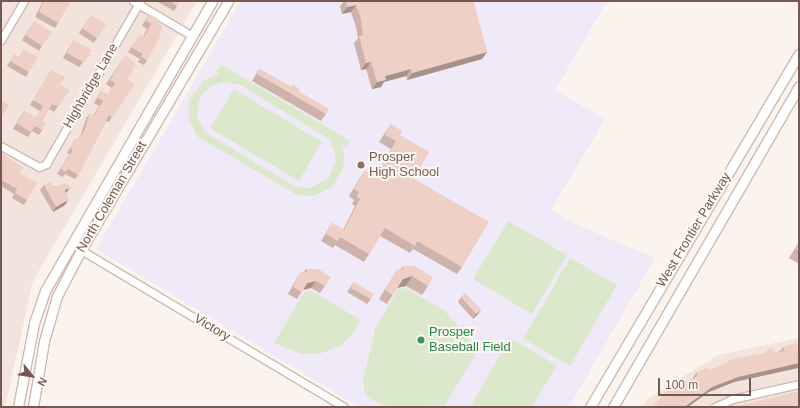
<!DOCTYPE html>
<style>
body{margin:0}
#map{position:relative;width:800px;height:408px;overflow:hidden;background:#fbf3ed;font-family:Arial,sans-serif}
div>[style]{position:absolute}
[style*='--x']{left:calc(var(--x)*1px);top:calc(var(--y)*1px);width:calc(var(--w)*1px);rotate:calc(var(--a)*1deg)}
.residential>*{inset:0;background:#f2e4dc}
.education>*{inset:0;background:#f0e9f8}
.green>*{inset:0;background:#dce8cb}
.roads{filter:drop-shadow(1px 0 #cdbab3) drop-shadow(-1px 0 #cdbab3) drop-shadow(0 1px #cdbab3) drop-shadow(0 -1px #cdbab3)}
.minor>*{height:7px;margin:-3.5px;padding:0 3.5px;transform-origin:3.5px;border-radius:3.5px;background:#fff}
.tertiary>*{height:9px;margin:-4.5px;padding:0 4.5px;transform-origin:4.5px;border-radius:4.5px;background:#fff}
.wall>*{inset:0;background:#cdb3ab}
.shaded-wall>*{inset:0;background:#a7928b}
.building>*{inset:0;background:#eed0c7}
.dots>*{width:11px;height:11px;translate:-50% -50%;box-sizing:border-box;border:2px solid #fef8f3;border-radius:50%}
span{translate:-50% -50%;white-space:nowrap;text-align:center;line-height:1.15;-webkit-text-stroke:4px #fef8f3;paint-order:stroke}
.street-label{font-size:13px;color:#755851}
.education-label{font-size:13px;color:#785e54}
.left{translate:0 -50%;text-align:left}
.leisure-label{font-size:13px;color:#27864d}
.frame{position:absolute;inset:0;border:2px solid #755851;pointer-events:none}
.north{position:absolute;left:12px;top:356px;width:40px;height:40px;-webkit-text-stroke:3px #fef8f3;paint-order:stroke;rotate:120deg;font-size:11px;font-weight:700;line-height:16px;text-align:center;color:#755851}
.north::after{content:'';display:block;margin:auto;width:14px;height:18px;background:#755851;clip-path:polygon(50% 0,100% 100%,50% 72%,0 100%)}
.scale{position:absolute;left:658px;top:378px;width:93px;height:18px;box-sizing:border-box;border:2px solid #755851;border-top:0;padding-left:5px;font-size:12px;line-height:14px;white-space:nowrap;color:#755851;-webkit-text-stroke:3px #fef8f3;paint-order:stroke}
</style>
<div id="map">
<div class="residential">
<i style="clip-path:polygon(1px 1px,197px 1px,33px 281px,5px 407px,1px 407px)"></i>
<i style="clip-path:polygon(799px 338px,799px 407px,642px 407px,648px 399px,718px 355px)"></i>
</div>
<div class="education">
<i style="clip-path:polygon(241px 1px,607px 1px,555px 90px,605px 119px,551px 210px,578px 225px,655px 258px,569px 407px,359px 407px,96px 249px)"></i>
</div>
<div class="green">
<i style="clip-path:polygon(evenodd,221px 64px,350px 141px,346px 148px,342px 146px,344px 157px,343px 169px,332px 187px,314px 196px,297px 195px,198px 137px,189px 120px,189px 100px,203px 81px,219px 74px,216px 72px,221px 64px,224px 82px,240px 85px,329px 139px,334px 150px,336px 161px,328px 179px,309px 188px,294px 186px,205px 132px,197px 117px,199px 99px,210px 86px,224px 82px)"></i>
<i style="clip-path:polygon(234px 89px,322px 142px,299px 181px,210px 128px)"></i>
<i style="clip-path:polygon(508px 221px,567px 255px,532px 314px,473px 279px)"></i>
<i style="clip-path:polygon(570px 258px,617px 285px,570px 366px,523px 339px)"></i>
<i style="clip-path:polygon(405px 288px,444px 310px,478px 350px,445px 405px,390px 407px,370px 399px,365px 392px,363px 382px,375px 329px,398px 289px)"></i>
<i style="clip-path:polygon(310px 290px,361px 320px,353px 334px,340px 346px,319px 354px,302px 354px,274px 343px,305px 291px)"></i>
<i style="clip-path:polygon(510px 338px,557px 365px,532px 407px,470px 407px)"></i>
</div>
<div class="roads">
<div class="minor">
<i style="--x:133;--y:1;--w:67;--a:30.4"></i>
<i style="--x:1;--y:40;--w:45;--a:-59.5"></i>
<i style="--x:1;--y:146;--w:43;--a:28.9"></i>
<i style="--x:39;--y:167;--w:8;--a:-23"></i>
<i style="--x:46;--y:164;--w:188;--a:-60"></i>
<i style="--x:81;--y:250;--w:306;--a:30.8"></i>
<i style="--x:715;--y:407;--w:19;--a:-25"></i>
<i style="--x:732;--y:399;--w:69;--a:-12.6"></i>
</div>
<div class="tertiary">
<i style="--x:18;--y:407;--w:86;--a:-79.2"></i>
<i style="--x:34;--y:323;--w:36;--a:-71"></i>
<i style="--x:46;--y:289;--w:332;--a:-60"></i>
<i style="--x:33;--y:407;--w:67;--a:-80.5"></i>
<i style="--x:44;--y:341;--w:47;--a:-73.9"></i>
<i style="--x:57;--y:296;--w:52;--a:-62.4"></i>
<i style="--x:81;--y:250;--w:289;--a:-59.4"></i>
<i style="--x:590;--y:407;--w:410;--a:-59.4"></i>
<i style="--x:613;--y:407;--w:371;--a:-59.9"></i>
</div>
</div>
<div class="wall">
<i style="clip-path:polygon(43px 1px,67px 1px,58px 23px,55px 28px,35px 17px)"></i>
<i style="clip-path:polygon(158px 1px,180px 1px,174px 11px,158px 2px)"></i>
<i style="clip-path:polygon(344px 1px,473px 1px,487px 52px,482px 59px,407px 80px,406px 76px,384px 82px,381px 87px,372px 89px,366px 69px,361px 70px,354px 43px,358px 38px,356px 27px,351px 12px,342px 14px,340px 6px)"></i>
<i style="clip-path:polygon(149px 14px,157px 23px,147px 60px,144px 65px,138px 62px,140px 59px,128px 52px,140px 35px,143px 37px,147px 29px,142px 26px)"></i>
<i style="clip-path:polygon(91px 15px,97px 38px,94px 43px,79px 33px)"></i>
<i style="clip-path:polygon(31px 26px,42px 46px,39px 51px,22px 40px)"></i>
<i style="clip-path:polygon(74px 40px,89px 55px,79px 67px,63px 58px)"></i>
<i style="clip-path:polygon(24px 49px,29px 72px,26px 77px,7px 66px,14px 55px,19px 57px)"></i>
<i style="clip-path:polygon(122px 60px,127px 80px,134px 84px,109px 122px,106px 121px,78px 175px,75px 179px,65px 174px,63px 177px,57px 174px,70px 154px,67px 153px,75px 139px,78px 140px,81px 134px,86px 119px,89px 114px,93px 116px,99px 106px,94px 103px,101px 91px,108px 95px,112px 88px,106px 84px)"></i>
<i style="clip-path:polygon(259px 69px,298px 91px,326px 114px,321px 121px,252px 81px)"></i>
<i style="clip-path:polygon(51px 70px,60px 85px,69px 90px,54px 112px,49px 109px,42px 121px,42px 130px,39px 135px,32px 131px,28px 137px,13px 129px,24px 111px,36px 118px,40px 111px,30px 105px)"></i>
<i style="clip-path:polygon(391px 124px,400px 135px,414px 179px,462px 267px,457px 274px,413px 249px,410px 253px,380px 236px,369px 254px,364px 262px,335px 245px,333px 248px,321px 241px,332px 223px,343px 230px,355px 206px,352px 204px,354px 200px,349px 196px,360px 178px,365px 171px,370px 174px,373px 170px,376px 172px,381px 166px,391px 149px,379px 142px)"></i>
<i style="clip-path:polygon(1px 153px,20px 173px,27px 200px,24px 205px,12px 198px,14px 194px,1px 186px)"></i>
<i style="clip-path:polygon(44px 185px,70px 188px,66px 193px,68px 200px,65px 205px,53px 212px,40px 190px)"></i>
<i style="clip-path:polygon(799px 242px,799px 264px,789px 258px)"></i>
<i style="clip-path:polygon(403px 266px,428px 286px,422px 295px,406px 286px,397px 288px,387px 304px,379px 299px,397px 270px,400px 270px)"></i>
<i style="clip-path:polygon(306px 269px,325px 286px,320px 293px,311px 288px,303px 290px,297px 299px,288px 294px,300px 273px,304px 272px)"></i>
<i style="clip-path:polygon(354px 282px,371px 299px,367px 304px,347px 292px)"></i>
<i style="clip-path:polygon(461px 297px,481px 310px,477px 315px,473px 319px,458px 302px)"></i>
<i style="clip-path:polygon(783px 347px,798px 368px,734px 382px,709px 392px,688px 381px,693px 378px,693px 377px,697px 372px,711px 370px,766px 353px,769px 349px,774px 353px,780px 351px)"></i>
</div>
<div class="shaded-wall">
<i style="clip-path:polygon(356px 5px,351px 12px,342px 14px,347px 7px)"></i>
<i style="clip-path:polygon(487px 52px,482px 59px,407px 80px,412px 73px)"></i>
<i style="clip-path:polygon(371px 62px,366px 69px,361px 70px,366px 63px)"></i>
<i style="clip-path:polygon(411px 69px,406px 76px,384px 82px,381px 87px,372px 89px,377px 82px,385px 76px)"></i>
<i style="clip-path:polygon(70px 188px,66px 193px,62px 195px,65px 190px)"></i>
<i style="clip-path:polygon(68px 200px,65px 205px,53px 212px,56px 207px)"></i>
<i style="clip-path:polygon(412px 276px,406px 286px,396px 288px,403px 279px)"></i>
<i style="clip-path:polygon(316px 281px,311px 288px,302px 290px,307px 283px)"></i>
<i style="clip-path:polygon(481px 310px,477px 315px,473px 319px,476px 314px)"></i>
<i style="clip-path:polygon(799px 363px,799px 366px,798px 368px,734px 382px,709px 392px,688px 407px,684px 407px,712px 387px,738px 377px)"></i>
</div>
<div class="building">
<i style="clip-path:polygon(44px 1px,67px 1px,70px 3px,58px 23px,39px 12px)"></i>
<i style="clip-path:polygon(169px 1px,180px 1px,177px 6px)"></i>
<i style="clip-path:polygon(346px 1px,473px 1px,487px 52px,412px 73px,411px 69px,385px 76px,386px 80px,377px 82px,371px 62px,366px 63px,359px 36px,363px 35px,361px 19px,356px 5px,347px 7px)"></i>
<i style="clip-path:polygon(149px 14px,159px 19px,157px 23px,162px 25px,159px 39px,147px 60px,141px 57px,143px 54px,131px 47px,140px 35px,144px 37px,151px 24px,146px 21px)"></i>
<i style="clip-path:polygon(91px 15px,106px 24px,97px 38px,82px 28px)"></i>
<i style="clip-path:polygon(34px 21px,52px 32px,42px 46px,25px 35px)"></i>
<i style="clip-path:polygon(74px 40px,92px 50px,83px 62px,67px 53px)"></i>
<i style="clip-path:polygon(24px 49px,38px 57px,29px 72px,10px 61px,14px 55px,19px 57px)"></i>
<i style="clip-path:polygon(125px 55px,136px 65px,127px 80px,134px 84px,112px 118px,109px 115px,78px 175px,68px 169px,66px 172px,61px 169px,73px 150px,70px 148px,75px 139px,78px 140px,85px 129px,89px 114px,94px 116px,103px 101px,98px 98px,101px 91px,108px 95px,115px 83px,110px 80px)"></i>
<i style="clip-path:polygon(259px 69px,291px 87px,292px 84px,300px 89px,298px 91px,329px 109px,326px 114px,257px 74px)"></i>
<i style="clip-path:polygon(51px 70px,65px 77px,60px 85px,69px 90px,58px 107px,52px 104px,42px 121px,46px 123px,42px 130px,35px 126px,31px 132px,17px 124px,24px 111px,36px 118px,43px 106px,33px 100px)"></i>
<i style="clip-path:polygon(1px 100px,9px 105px,1px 118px)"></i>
<i style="clip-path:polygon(391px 124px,402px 131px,400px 135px,429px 152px,414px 179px,489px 222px,462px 267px,417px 241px,415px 246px,385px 228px,369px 254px,340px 237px,338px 241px,326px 234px,332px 223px,344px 230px,360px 199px,357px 196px,359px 192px,354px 189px,365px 171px,370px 174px,373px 170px,376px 172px,384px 161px,396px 141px,385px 135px)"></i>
<i style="clip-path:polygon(1px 153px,23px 168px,20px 173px,37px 183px,27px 200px,15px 193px,17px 189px,1px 180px)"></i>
<i style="clip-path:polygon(51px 181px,54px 187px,67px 183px,70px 188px,65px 190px,68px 200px,56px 207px,44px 185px)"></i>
<i style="clip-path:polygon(799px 244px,799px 250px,796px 249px)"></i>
<i style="clip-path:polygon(403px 266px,414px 266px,433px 277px,428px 286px,412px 276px,403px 279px,393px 295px,385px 290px,397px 270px,403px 269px)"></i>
<i style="clip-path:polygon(306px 269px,318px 269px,331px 277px,325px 286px,316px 281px,307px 283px,302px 292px,293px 287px,300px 273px,307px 272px)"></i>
<i style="clip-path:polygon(354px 282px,374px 294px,371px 299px,351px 288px)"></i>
<i style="clip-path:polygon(465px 293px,481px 310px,476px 314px,461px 297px)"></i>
<i style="clip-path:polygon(797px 343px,799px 352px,799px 363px,738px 377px,712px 387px,684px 407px,652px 407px,666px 392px,685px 380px,688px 381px,697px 376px,697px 372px,706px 368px,711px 370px,733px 359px,767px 353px,769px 349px,773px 348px,774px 353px,784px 351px,783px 347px)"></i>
<i style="clip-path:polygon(799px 391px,799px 407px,734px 407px)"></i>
</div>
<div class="dots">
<i style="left:361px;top:165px;background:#8d6e63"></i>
<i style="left:421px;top:340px;background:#2e9e5b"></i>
</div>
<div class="street-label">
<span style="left:91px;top:86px;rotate:-60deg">Highbridge Lane</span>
<span style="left:112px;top:197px;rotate:-60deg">North Coleman Street</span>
<span style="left:694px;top:230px;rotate:-59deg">West Frontier Parkway</span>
<span style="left:212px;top:328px;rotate:31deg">Victory</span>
</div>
<div class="education-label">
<span class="left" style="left:369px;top:165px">Prosper<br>High School</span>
</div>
<div class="leisure-label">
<span class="left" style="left:429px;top:340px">Prosper<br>Baseball Field</span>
</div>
<div class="frame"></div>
<div class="north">N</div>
<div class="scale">100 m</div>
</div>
